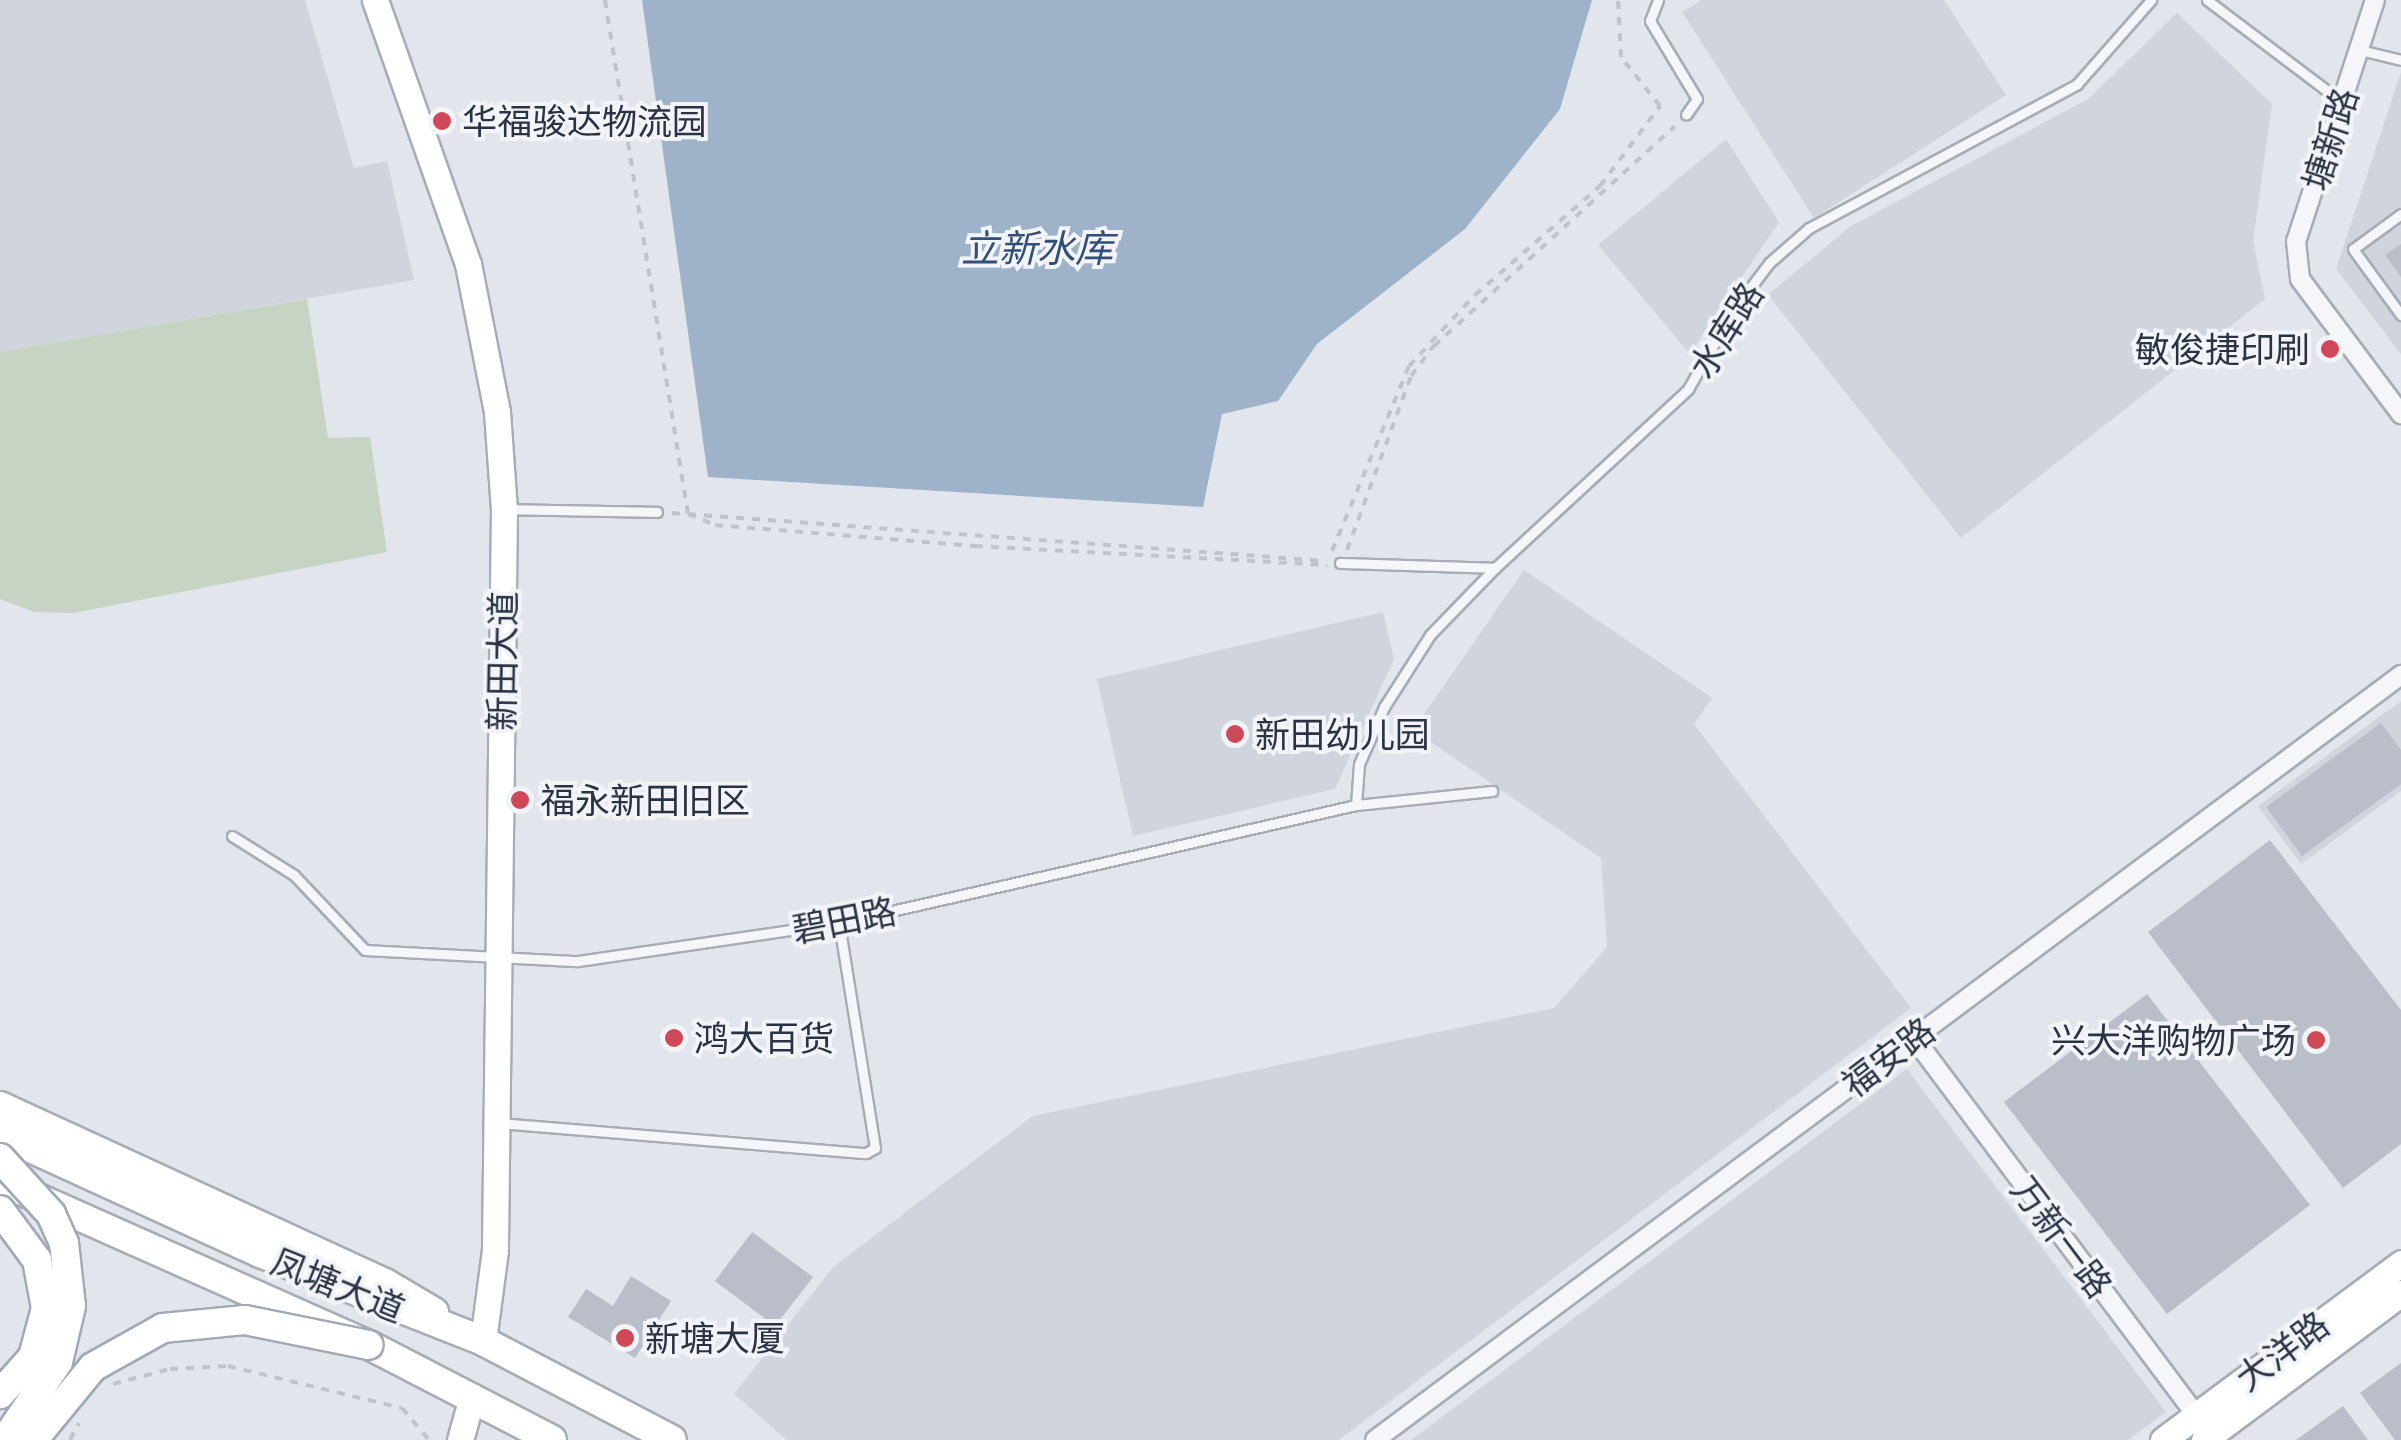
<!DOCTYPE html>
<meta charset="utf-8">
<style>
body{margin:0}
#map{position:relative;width:2401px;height:1440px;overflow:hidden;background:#e2e5eb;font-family:"Noto Sans","Noto Sans SC",sans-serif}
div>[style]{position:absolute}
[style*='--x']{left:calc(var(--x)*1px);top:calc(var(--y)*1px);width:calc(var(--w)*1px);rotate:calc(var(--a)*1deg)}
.built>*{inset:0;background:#d0d4dd}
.green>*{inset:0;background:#c7d4c3}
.water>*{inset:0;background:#9eb2ca}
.building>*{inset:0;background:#b9bec8}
.path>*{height:4px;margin-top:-2px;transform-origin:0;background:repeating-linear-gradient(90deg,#c0c3ca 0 8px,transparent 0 16px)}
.roads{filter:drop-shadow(2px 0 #a7acb5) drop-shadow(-2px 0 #a7acb5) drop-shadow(0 2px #a7acb5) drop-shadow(0 -2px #a7acb5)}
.lane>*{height:9px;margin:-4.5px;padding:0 4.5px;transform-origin:4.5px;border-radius:4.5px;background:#f5f6f9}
.street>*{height:18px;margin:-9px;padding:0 9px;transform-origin:9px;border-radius:9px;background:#f5f6f9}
.secondary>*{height:25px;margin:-12.5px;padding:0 12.5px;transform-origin:12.5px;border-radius:12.5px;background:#fff}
.primary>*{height:28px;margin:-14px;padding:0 14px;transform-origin:14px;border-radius:14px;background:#fff}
.bridges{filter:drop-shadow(2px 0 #a2a9b6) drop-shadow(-2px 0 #a2a9b6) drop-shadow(0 2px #a2a9b6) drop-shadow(0 -2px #a2a9b6)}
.primary-bridge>*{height:28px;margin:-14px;padding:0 14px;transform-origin:14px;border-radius:14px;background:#fff}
.dots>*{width:28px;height:28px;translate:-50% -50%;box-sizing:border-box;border:5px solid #f2f4f8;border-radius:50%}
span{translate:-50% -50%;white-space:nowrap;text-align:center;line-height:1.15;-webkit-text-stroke:8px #f2f4f8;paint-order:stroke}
.poi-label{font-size:35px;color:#2a3243}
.left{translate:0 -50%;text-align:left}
.right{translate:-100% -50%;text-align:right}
.street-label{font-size:35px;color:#2a3243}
.water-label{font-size:38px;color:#344f77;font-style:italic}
</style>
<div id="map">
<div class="built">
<i style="clip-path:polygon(0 0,305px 0,354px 168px,387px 161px,414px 280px,0 352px)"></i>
<i style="clip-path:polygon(1701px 0,1944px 0,2006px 95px,1814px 218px,1682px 12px)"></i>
<i style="clip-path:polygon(2177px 13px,2272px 104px,2253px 241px,2265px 299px,1961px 538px,1768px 295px,1851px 226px,2088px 99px)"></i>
<i style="clip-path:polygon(2401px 72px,2401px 354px,2336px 269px)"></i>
<i style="clip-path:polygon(1726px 139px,1779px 222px,1690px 354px,1598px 245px)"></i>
<i style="clip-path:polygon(1524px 570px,1712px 698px,1694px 724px,1911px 1008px,1339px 1440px,787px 1440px,734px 1394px,833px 1267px,1033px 1116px,1554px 1008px,1607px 947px,1601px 858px,1413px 730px)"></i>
<i style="clip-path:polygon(1383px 612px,1394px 659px,1335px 789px,1133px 836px,1097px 679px)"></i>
<i style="clip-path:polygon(2401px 701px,2401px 791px,2301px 864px,2258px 806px)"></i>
<i style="clip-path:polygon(1907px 1069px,2166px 1412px,2128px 1440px,1411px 1440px)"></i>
</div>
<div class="green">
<i style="clip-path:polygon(307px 299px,328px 438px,370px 437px,387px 552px,73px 613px,34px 612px,0 599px,0 352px)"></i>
</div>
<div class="water">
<i style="clip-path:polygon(642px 0,1592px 0,1560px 109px,1465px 229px,1317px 344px,1278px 401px,1222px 414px,1203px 507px,708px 477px)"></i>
</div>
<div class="building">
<i style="clip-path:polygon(2401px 244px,2401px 277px,2385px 255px)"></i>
<i style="clip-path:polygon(2381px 723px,2401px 750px,2401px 784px,2302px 856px,2266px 807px)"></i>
<i style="clip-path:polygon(2270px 840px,2401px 1010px,2401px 1144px,2343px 1188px,2148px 932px)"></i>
<i style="clip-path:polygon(2147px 994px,2310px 1205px,2167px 1314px,2004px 1102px)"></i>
<i style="clip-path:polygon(752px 1232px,813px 1277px,775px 1326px,715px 1281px)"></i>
<i style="clip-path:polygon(631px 1276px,671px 1301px,635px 1358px,568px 1317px,586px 1289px,613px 1306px)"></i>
<i style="clip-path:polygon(2401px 1363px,2401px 1440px,2395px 1440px,2360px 1393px)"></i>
<i style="clip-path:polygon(2343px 1406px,2368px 1440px,2296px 1440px)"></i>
</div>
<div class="path">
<i style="--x:605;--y:0;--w:521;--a:80.83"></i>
<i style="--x:688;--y:514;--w:29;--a:22"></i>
<i style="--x:715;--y:525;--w:261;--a:4.6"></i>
<i style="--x:975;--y:546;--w:353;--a:3.1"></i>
<i style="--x:672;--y:513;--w:655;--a:4.2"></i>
<i style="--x:1347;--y:550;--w:185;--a:-69.8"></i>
<i style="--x:1411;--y:376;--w:38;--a:-53"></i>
<i style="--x:1434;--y:346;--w:326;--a:-42.4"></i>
<i style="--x:1332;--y:551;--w:200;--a:-67.4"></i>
<i style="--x:1409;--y:366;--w:97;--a:-47.1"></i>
<i style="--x:1475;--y:295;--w:166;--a:-41.1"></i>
<i style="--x:1600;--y:186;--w:100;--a:-53.1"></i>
<i style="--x:1660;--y:106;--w:63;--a:-128.5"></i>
<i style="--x:1621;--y:57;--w:57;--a:-93"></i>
<i style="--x:113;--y:1384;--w:59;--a:-14.7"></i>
<i style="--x:170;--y:1369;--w:58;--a:-3"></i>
<i style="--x:228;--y:1366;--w:179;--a:13.6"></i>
<i style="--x:402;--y:1408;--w:42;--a:49.8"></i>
<i style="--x:70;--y:1440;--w:19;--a:-62"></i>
</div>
<div class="roads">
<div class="lane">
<i style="--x:1658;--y:0;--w:22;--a:111"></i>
<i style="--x:1650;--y:21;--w:91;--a:58.9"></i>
<i style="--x:1697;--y:99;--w:19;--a:125"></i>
<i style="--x:2207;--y:0;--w:169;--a:37.1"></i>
<i style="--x:2360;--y:50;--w:42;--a:13.7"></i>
<i style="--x:2401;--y:214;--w:59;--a:143.9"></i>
<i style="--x:2353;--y:249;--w:82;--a:54"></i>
<i style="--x:505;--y:509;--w:152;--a:1.1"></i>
<i style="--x:1340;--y:563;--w:155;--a:1.8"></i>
<i style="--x:1495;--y:568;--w:263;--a:-42.8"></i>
<i style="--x:1688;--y:389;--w:89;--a:-60.3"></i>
<i style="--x:1732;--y:312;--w:61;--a:-52.9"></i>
<i style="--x:1769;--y:263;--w:53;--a:-41.2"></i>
<i style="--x:1809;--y:228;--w:304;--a:-28.2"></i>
<i style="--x:2077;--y:84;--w:112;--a:-48.6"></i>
<i style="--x:1356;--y:805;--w:41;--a:-85.8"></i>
<i style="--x:1359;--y:764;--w:62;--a:-66.3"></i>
<i style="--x:1384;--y:707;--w:85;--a:-57.4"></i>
<i style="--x:1430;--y:635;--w:93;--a:-45.9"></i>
<i style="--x:232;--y:836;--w:73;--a:32.2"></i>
<i style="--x:294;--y:875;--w:103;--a:46.6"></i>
<i style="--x:365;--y:950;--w:213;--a:3"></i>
<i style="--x:578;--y:961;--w:264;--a:-8.3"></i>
<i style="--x:839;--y:923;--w:530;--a:-12.86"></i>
<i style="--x:1356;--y:805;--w:137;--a:-5.9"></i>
<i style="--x:499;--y:1123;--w:368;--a:4.7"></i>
<i style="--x:866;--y:1153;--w:10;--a:-29"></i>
<i style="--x:875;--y:1148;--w:228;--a:-99.1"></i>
</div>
<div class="street">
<i style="--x:2375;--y:0;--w:254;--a:108.1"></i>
<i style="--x:2296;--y:241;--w:38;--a:84"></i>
<i style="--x:2300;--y:279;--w:169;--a:53.2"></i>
<i style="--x:1914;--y:1038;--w:479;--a:53.2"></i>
<i style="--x:1375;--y:1440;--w:1280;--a:-36.71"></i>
</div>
<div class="secondary">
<i style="--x:375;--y:0;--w:280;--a:70.6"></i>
<i style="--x:468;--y:264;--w:151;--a:78.9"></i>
<i style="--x:497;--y:412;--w:97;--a:85.9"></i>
<i style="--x:504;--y:509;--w:741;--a:90.7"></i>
<i style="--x:495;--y:1250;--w:92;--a:97.5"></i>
<i style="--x:460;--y:1440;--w:45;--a:-74.4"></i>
<i style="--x:2163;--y:1440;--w:297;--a:-36.6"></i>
<i style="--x:2204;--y:1440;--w:246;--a:-36.7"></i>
</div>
<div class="primary">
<i style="--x:0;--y:1106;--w:424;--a:24.7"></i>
<i style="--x:385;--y:1283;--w:57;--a:30.6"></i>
<i style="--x:0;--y:1134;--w:286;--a:24.6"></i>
<i style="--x:260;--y:1253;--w:240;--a:21.5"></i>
<i style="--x:483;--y:1341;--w:213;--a:27.6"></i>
<i style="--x:0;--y:1181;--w:404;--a:24"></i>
<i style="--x:369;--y:1345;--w:206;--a:27.4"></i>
</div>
</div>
<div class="bridges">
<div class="primary-bridge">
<i style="--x:0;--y:1158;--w:76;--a:47.7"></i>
<i style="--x:51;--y:1214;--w:32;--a:66"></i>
<i style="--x:64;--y:1243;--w:63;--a:83.7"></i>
<i style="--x:71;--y:1306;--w:57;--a:103.1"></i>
<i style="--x:58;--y:1362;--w:94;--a:124.2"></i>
<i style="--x:0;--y:1210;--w:62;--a:53.5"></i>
<i style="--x:37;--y:1260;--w:49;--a:79.4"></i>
<i style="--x:46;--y:1308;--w:51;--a:104.9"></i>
<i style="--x:33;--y:1357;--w:50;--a:131.7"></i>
<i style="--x:33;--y:1440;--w:94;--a:-50.6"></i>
<i style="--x:93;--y:1367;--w:80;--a:-29.1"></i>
<i style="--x:163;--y:1328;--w:82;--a:-5.6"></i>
<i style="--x:245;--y:1320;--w:126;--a:11.4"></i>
</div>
</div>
<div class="dots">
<i style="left:442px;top:121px;background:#cf4857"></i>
<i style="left:2330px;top:349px;background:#cf4857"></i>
<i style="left:1235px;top:734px;background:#cf4857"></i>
<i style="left:520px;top:800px;background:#cf4857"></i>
<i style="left:674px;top:1038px;background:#cf4857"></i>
<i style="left:2316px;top:1040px;background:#cf4857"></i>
<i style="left:625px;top:1338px;background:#cf4857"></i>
</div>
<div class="poi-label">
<span class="left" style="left:462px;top:121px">华福骏达物流园</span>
<span class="right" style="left:2310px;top:349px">敏俊捷印刷</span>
<span class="left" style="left:1255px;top:734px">新田幼儿园</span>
<span class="left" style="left:540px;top:800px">福永新田旧区</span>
<span class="left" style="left:694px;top:1038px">鸿大百货</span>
<span class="right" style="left:2296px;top:1040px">兴大洋购物广场</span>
<span class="left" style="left:645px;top:1338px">新塘大厦</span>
</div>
<div class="street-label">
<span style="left:2330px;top:139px;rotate:-72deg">塘新路</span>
<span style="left:1726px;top:330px;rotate:-58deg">水库路</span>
<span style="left:502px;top:661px;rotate:-89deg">新田大道</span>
<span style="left:844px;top:920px;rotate:-11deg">碧田路</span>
<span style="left:1888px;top:1057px;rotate:-37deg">福安路</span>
<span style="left:2062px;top:1237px;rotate:53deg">万新一路</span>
<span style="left:338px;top:1285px;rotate:22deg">凤塘大道</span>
<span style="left:2282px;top:1351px;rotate:-37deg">大洋路</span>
</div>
<div class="water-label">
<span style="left:1037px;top:248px">立新水库</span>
</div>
</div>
